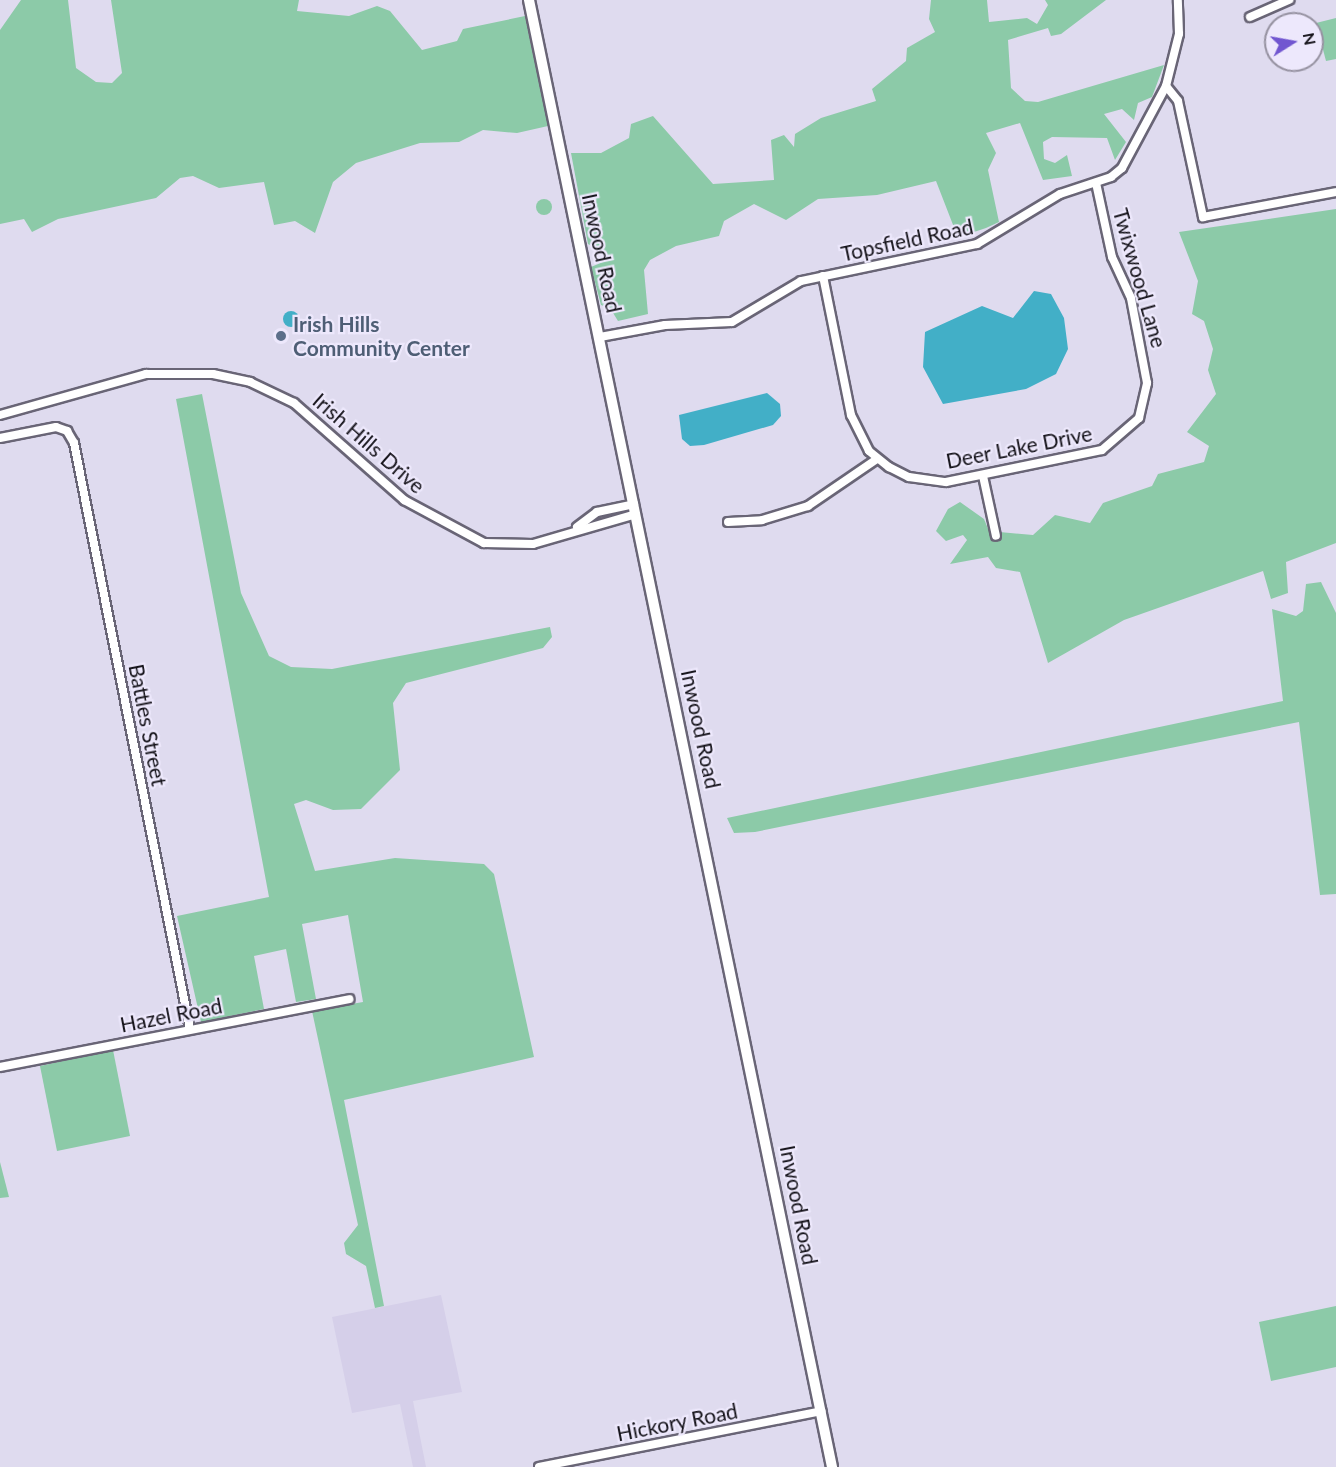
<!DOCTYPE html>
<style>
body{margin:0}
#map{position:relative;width:1336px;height:1467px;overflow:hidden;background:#dfdbef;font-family:Lato,sans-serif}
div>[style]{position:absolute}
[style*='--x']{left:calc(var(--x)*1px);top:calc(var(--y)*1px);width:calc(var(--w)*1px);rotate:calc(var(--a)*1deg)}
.built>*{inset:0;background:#d5cfe9}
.green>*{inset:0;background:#8ccaa8}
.round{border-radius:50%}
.water>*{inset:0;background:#42afc7}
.roads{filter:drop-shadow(2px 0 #696576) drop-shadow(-2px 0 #696576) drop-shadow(0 2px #696576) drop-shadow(0 -2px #696576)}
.minor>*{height:8px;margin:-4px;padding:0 4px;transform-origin:4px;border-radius:4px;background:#fff}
.tertiary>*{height:10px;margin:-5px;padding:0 5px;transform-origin:5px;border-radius:5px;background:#fff}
.dots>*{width:16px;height:16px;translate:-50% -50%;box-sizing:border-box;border:3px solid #ede8fc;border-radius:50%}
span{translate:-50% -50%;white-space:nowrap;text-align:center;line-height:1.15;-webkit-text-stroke:4.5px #ede8fc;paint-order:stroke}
.street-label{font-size:21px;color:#131118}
.service-label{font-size:21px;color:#4e5e75;font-weight:700}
.left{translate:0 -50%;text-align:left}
.north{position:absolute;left:1264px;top:12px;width:60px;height:60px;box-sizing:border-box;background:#ede8fc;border:2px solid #9692a1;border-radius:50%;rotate:79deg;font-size:16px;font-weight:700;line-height:24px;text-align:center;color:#131118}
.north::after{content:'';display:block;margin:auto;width:21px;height:27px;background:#7156d0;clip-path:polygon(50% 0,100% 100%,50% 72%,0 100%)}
</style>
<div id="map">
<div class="built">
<i style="clip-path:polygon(441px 1295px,462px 1392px,413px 1401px,426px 1467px,413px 1467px,400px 1404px,352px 1413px,332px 1317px)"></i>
</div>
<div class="green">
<i style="clip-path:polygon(21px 0,68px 0,76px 68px,96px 82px,112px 83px,122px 73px,111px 0,299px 0,297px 11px,349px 16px,377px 6px,390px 11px,422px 50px,457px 41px,463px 29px,525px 16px,548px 126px,517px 133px,483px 130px,459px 142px,420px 143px,356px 163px,333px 182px,315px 233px,295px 221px,274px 225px,264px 182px,219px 188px,193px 176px,180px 178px,156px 198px,58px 219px,32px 232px,24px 219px,0 224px,0 30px)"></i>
<i style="clip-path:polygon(931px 0,987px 0,989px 22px,1027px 18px,1037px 24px,1048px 5px,1045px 0,1106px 0,1061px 34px,1051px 36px,1048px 28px,1008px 40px,1011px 88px,1025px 101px,1038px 102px,1164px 65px,1152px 97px,1138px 103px,1134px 120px,1122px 109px,1104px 114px,1126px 142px,1115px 160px,1107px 138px,1052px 137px,1043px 142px,1044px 159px,1055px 163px,1067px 155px,1072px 176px,1043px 180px,1020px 123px,986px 133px,996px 153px,988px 170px,999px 222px,986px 228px,968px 234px,955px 230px,936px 181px,877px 195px,818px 199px,786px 220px,754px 204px,724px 221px,719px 236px,676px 246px,650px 260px,644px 270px,648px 314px,618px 321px,610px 308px,601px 305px,591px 267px,603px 262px,604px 252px,588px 244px,571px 153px,601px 153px,629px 138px,631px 124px,653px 116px,713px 184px,774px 180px,771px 140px,784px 135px,794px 147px,795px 134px,821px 118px,876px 101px,872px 89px,906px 61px,907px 48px,935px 32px,929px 19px)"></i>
<i style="clip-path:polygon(1336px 18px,1336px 59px,1326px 61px,1316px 23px)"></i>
<i class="round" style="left:536px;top:199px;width:16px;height:16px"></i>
<i style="clip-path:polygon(1336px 209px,1336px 543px,1286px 562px,1288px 593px,1271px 599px,1263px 571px,1124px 620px,1048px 663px,1020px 572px,996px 568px,988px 557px,950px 564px,967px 540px,963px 535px,946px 541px,936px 531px,948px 509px,960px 502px,984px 519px,989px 531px,1033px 535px,1055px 515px,1090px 523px,1103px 503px,1152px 486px,1158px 474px,1204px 462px,1209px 446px,1187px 432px,1216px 394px,1208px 370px,1213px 349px,1204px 321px,1192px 314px,1198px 281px,1179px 232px)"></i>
<i style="clip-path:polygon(202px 394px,241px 593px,269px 656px,291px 667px,332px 669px,550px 627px,552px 637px,543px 648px,406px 683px,393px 703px,400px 770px,361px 809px,333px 810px,306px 800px,294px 804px,315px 871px,395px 858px,484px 864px,494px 874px,534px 1057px,344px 1100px,384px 1306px,375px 1308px,366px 1266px,346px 1254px,344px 1243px,358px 1225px,312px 1011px,363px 1002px,348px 915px,302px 924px,316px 999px,296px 1002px,286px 949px,254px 956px,264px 1009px,201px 1022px,177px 916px,269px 897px,176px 399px)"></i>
<i style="clip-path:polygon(1321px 582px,1336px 613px,1336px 894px,1320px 895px,1299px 722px,755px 832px,734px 833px,727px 818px,1283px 701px,1272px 609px,1296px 616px,1303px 611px,1306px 584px)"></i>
<i style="clip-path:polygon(113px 1050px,130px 1136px,57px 1151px,40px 1066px)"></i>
<i style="clip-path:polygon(0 1162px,9px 1197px,0 1198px)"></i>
<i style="clip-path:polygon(1336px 1306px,1336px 1367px,1271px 1381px,1259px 1322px)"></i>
</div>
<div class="water">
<i style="clip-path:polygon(1034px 291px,1051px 294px,1064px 318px,1068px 349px,1056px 374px,1026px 389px,943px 404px,923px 367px,925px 332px,982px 306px,1013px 318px)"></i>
<i class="round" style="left:283px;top:311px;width:16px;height:16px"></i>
<i style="clip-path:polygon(767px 393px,780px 404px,781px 416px,773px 425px,704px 445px,690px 446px,682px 439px,679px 415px)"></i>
</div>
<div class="roads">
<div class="minor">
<i style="--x:1250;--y:17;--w:43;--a:-23.6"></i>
<i style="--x:1166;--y:86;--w:19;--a:51"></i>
<i style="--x:1178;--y:101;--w:119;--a:77.8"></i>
<i style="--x:1203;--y:217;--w:135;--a:-10.6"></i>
<i style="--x:823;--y:276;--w:142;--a:78.6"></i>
<i style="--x:851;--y:415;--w:40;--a:63.4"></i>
<i style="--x:869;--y:451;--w:26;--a:39"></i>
<i style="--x:889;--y:467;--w:22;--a:27"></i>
<i style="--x:909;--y:477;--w:37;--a:8"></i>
<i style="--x:946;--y:482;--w:159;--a:-11.6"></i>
<i style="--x:1102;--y:450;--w:49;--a:-40.9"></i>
<i style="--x:1139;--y:418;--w:36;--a:-77"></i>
<i style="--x:1147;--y:383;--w:86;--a:-100.7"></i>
<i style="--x:1131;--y:298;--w:45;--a:-114.9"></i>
<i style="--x:1112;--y:257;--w:76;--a:-102.2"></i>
<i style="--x:600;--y:337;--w:66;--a:-10.5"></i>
<i style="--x:665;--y:325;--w:67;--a:-2.6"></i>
<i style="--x:732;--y:322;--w:80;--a:-30.7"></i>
<i style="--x:801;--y:281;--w:180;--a:-11.9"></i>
<i style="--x:977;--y:244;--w:97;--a:-31.1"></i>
<i style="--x:1060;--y:194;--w:54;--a:-18.4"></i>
<i style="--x:1111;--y:177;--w:14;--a:-39"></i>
<i style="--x:1122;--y:168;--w:93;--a:-61.8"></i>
<i style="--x:1166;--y:86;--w:54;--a:-76"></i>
<i style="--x:1179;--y:34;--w:34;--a:-92"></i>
<i style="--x:0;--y:415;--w:152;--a:-15.7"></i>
<i style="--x:146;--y:374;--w:67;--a:0"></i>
<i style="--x:213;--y:374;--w:38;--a:12"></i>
<i style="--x:250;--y:382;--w:49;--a:25.5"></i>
<i style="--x:294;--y:403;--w:147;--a:41.4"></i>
<i style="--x:404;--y:500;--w:91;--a:28.3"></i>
<i style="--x:484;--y:543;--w:49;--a:1.2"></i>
<i style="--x:533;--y:544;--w:107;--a:-16.2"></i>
<i style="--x:0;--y:438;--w:57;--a:-11.1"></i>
<i style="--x:56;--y:427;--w:12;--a:20"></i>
<i style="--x:67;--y:431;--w:14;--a:60"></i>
<i style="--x:74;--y:443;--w:597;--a:78.8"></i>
<i style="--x:983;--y:476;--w:61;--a:77.8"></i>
<i style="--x:728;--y:522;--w:34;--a:-3"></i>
<i style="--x:762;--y:520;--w:48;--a:-16.9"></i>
<i style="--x:808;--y:506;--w:83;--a:-34.3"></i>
<i style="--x:577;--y:527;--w:25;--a:-37"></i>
<i style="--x:597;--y:512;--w:38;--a:-12"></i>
<i style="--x:0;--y:1067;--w:356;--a:-11"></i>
<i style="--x:539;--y:1467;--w:288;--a:-11.2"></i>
</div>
<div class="tertiary">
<i style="--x:529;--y:0;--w:1498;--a:78.33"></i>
</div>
</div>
<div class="dots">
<i style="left:281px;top:336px;background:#5c6f8a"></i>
</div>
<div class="street-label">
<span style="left:907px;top:240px;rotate:-12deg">Topsfield Road</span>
<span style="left:602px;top:253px;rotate:78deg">Inwood Road</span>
<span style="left:1140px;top:278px;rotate:74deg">Twixwood Lane</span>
<span style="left:369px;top:443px;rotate:41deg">Irish Hills Drive</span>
<span style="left:1019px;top:447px;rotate:-11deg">Deer Lake Drive</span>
<span style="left:148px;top:725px;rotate:79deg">Battles Street</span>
<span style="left:701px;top:729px;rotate:78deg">Inwood Road</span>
<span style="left:171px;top:1015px;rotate:-11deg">Hazel Road</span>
<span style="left:799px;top:1205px;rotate:79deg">Inwood Road</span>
<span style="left:677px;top:1422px;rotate:-11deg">Hickory Road</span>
</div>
<div class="service-label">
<span class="left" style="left:293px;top:336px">Irish Hills<br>Community Center</span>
</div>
<div class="north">N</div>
</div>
